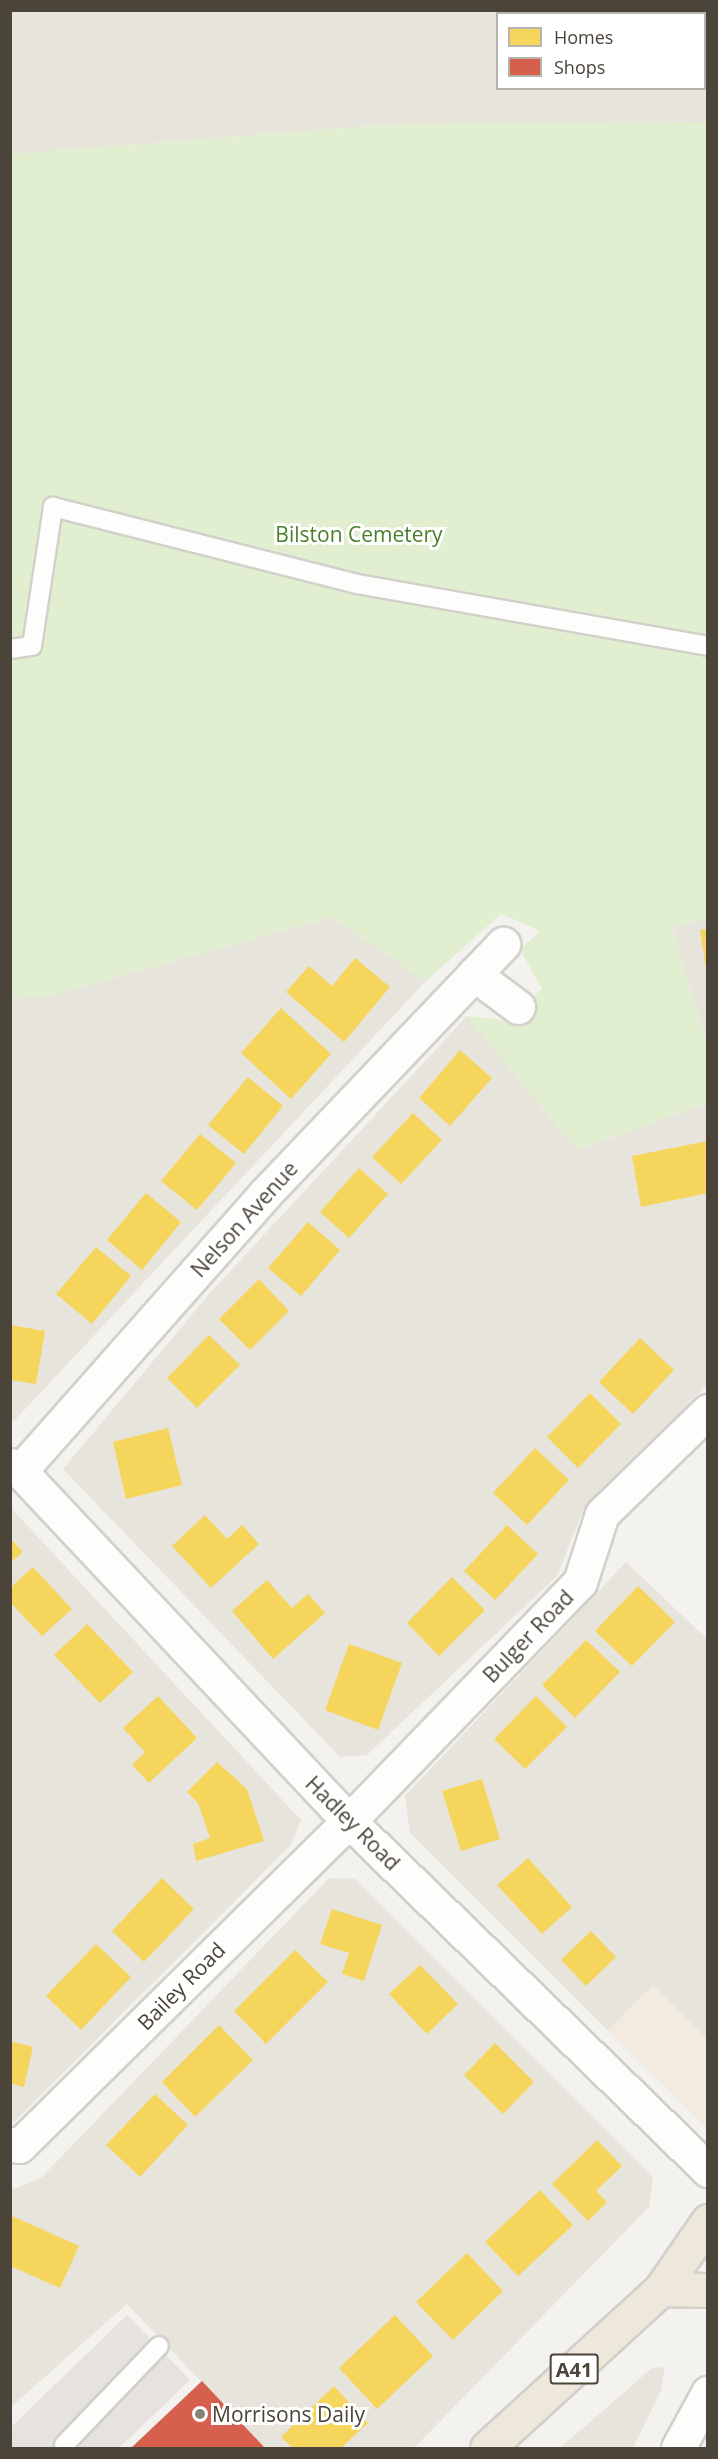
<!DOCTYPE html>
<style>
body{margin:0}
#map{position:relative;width:718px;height:2459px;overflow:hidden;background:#f4f2ee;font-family:"Open Sans",sans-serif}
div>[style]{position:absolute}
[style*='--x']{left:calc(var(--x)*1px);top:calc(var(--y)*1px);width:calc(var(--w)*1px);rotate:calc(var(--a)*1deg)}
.residential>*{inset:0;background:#e7e4dc}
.commercial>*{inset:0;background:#f3ebdf}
.green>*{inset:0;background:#e1eecf}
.parking>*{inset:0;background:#e6e3df}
.homes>*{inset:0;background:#f6d55c}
.shops>*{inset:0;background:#d6604d}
.roads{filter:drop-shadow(2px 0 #d2d0cb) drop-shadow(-2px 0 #d2d0cb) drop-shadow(0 2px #d2d0cb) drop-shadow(0 -2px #d2d0cb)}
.lane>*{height:18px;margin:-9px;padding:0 9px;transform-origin:9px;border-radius:9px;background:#fdfdfc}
.street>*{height:33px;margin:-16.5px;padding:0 16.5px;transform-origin:16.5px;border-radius:16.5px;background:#fdfdfc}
.highway>*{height:33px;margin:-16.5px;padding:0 16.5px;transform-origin:16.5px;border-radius:16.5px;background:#ede8db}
.dots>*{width:16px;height:16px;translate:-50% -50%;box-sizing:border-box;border:3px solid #fff;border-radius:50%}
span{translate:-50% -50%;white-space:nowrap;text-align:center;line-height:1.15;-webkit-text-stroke:6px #fff;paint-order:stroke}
.shield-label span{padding:2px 4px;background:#fff;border:2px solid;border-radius:4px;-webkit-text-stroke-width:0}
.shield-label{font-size:20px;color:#4b4439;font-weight:700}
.park-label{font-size:21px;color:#4a7f2a}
.street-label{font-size:21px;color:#4b4439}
.poi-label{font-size:21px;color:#4b4439}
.left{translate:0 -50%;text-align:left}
.frame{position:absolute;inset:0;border:12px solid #4b4439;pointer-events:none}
.legend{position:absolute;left:496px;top:12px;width:210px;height:78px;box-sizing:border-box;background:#fff;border:2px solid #b7b4b0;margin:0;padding:8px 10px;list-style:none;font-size:18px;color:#4b4439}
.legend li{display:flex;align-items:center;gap:12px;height:30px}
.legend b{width:30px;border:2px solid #b7b4b0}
</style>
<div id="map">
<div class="residential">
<i style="clip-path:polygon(evenodd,11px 11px,707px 11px,707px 122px,397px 124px,11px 154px,11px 11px,498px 14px,704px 14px,704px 88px,498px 88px,498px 14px)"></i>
<i style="clip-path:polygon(332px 917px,426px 981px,14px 1421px,10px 1419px,10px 998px,49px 996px)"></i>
<i style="clip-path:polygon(707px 918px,707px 1046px,672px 927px)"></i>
<i style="clip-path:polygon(467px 1016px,577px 1150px,707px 1103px,707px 1384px,580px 1518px,557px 1576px,367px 1755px,340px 1757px,63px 1469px,210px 1293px)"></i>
<i style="clip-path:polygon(10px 1507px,301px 1820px,291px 1845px,14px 2122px,10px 2121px)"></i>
<i style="clip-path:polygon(626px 1562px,707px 1639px,707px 2039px,653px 1985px,608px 2031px,410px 1833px,405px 1796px)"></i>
<i style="clip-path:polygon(329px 1878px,355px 1879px,653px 2177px,649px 2207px,414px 2448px,265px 2448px,127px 2304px,11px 2407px,10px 2187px,14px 2189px,42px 2177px)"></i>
<i style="clip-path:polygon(665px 2367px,661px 2390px,633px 2448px,560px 2448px,652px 2368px)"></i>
</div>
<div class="commercial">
<i style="clip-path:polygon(653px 1985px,707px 2039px,707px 2129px,608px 2031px)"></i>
</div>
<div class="green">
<i style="clip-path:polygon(707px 122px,708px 918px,672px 927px,707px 1046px,707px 1103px,577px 1150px,467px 1016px,513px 1021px,542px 988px,520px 950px,540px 931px,501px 914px,426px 981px,332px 917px,49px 996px,11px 998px,11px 154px,397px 124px)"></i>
</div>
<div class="parking">
<i style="clip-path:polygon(127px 2315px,190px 2380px,119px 2448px,11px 2448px,11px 2427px)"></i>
</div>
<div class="homes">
<i style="clip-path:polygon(708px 929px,708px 968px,706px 968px,700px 930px)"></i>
<i style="clip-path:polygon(355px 958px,390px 987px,344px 1042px,286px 992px,309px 966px,332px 986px)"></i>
<i style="clip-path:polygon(281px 1008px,331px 1054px,291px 1099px,241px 1053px)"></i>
<i style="clip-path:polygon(460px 1050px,492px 1078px,450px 1126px,419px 1098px)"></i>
<i style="clip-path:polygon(248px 1077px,283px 1106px,244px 1154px,208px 1125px)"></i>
<i style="clip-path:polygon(413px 1113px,442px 1140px,401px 1184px,372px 1157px)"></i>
<i style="clip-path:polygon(200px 1134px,236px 1163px,197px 1210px,161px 1181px)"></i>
<i style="clip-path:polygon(708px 1141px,708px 1193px,641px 1207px,632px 1156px)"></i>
<i style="clip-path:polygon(359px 1168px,388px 1194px,349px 1238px,320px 1212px)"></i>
<i style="clip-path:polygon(146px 1193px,181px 1222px,142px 1270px,107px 1240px)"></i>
<i style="clip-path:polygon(308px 1222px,340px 1250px,301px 1296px,268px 1268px)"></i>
<i style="clip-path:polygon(96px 1247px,131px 1276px,92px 1324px,56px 1294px)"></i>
<i style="clip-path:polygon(259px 1279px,289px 1311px,250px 1350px,219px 1319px)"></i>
<i style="clip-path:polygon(10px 1325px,45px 1331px,36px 1384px,10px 1380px)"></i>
<i style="clip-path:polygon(209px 1335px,240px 1365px,197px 1408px,167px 1378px)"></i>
<i style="clip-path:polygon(640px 1338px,674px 1370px,633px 1414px,599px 1382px)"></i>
<i style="clip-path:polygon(590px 1393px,621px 1424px,578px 1468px,547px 1437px)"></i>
<i style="clip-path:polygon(168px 1428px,182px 1485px,126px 1499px,113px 1442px)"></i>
<i style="clip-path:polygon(535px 1448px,569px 1480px,527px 1525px,493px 1493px)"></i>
<i style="clip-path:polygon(205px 1515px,227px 1539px,242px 1525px,259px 1544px,211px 1588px,172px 1546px)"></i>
<i style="clip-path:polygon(507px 1525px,538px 1554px,495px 1600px,464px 1571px)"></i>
<i style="clip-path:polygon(10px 1538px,23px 1552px,10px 1563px)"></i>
<i style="clip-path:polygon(33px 1567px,72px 1609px,42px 1636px,10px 1602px,10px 1588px)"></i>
<i style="clip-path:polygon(452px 1577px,485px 1610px,439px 1656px,407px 1623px)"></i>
<i style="clip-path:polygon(267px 1580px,292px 1608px,308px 1594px,325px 1613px,273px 1659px,232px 1611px)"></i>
<i style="clip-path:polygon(638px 1586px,675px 1622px,632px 1666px,595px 1631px)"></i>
<i style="clip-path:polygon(87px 1624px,133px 1672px,100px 1703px,54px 1655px)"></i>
<i style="clip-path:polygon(586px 1640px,620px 1672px,575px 1718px,542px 1685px)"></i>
<i style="clip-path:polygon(349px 1644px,402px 1663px,378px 1730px,325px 1710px)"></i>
<i style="clip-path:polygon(158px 1696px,197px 1738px,149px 1783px,132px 1765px,145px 1752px,123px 1728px)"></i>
<i style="clip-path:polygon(536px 1696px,567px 1727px,525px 1769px,494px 1739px)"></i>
<i style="clip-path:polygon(217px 1762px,247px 1789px,264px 1841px,196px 1861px,193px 1844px,210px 1838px,198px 1803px,187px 1792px)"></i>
<i style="clip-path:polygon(482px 1779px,500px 1839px,461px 1851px,442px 1791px)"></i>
<i style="clip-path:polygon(528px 1858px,572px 1907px,542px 1934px,497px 1885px)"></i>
<i style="clip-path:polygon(162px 1878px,194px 1909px,144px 1962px,112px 1931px)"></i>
<i style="clip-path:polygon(332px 1909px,382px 1925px,364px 1981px,342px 1974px,349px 1953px,320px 1944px)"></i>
<i style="clip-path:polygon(591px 1931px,616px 1957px,586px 1986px,561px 1960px)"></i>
<i style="clip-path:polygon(96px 1944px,131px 1977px,81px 2030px,46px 1996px)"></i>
<i style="clip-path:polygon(295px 1950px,328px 1982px,266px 2044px,234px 2011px)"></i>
<i style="clip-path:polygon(420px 1965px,458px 2004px,427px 2034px,389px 1994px)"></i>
<i style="clip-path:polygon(219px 2025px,253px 2060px,195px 2117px,162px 2082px)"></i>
<i style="clip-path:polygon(10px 2041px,33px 2047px,24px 2087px,10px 2083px)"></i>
<i style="clip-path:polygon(495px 2043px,534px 2082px,503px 2114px,464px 2075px)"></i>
<i style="clip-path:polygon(155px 2094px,188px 2125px,140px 2177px,106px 2145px)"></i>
<i style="clip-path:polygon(597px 2140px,622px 2166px,596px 2191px,607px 2202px,588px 2221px,552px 2184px)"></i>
<i style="clip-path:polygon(540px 2190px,573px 2225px,518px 2276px,485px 2242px)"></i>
<i style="clip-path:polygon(10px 2215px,79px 2246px,60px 2288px,10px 2266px)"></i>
<i style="clip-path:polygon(467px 2253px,503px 2291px,453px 2340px,416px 2302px)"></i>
<i style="clip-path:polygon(395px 2315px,433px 2356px,377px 2409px,339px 2368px)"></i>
<i style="clip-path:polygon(334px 2386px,368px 2423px,341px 2448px,293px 2448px,281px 2437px)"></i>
</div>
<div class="shops">
<i style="clip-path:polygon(202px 2381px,265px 2448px,133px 2448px,132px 2447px)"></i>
</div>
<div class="roads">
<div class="lane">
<i style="--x:10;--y:649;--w:22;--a:-8"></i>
<i style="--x:32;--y:646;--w:141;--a:-81.4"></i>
<i style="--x:53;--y:507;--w:314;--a:14.2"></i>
<i style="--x:357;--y:584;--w:356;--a:10"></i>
<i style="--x:64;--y:2445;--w:137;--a:-46.2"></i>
</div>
<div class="street">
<i style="--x:474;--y:974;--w:55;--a:36.9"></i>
<i style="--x:10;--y:1465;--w:12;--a:31"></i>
<i style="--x:20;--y:1471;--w:480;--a:46.8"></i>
<i style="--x:349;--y:1821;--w:501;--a:44.19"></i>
<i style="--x:20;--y:1471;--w:368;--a:-48.5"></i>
<i style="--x:264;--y:1195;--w:347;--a:-46.4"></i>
<i style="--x:10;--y:2144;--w:9;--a:13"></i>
<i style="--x:19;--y:2146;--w:463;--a:-44.6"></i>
<i style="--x:349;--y:1821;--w:332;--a:-46"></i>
<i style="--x:580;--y:1582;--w:71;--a:-72.1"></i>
<i style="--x:602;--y:1514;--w:148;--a:-44.2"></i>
<i style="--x:678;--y:2448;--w:63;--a:-61.4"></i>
</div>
<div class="highway">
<i style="--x:661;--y:2289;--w:47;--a:1.2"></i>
<i style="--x:487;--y:2448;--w:236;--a:-42.4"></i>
<i style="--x:661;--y:2289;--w:83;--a:-55.3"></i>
</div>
</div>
<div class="dots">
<i style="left:200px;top:2414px;background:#868178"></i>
</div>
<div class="shield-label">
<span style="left:574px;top:2369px">A41</span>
</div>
<div class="park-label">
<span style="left:359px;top:534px">Bilston Cemetery</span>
</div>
<div class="street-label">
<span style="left:244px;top:1219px;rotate:-48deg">Nelson Avenue</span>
<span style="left:528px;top:1636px;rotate:-46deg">Bulger Road</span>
<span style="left:353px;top:1823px;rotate:45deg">Hadley Road</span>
<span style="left:181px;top:1986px;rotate:-45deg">Bailey Road</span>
</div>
<div class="poi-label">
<span class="left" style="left:212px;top:2414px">Morrisons Daily</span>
</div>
<div class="frame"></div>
<ul class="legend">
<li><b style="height:16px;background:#f6d55c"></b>Homes</li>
<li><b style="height:16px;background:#d6604d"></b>Shops</li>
</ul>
</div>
